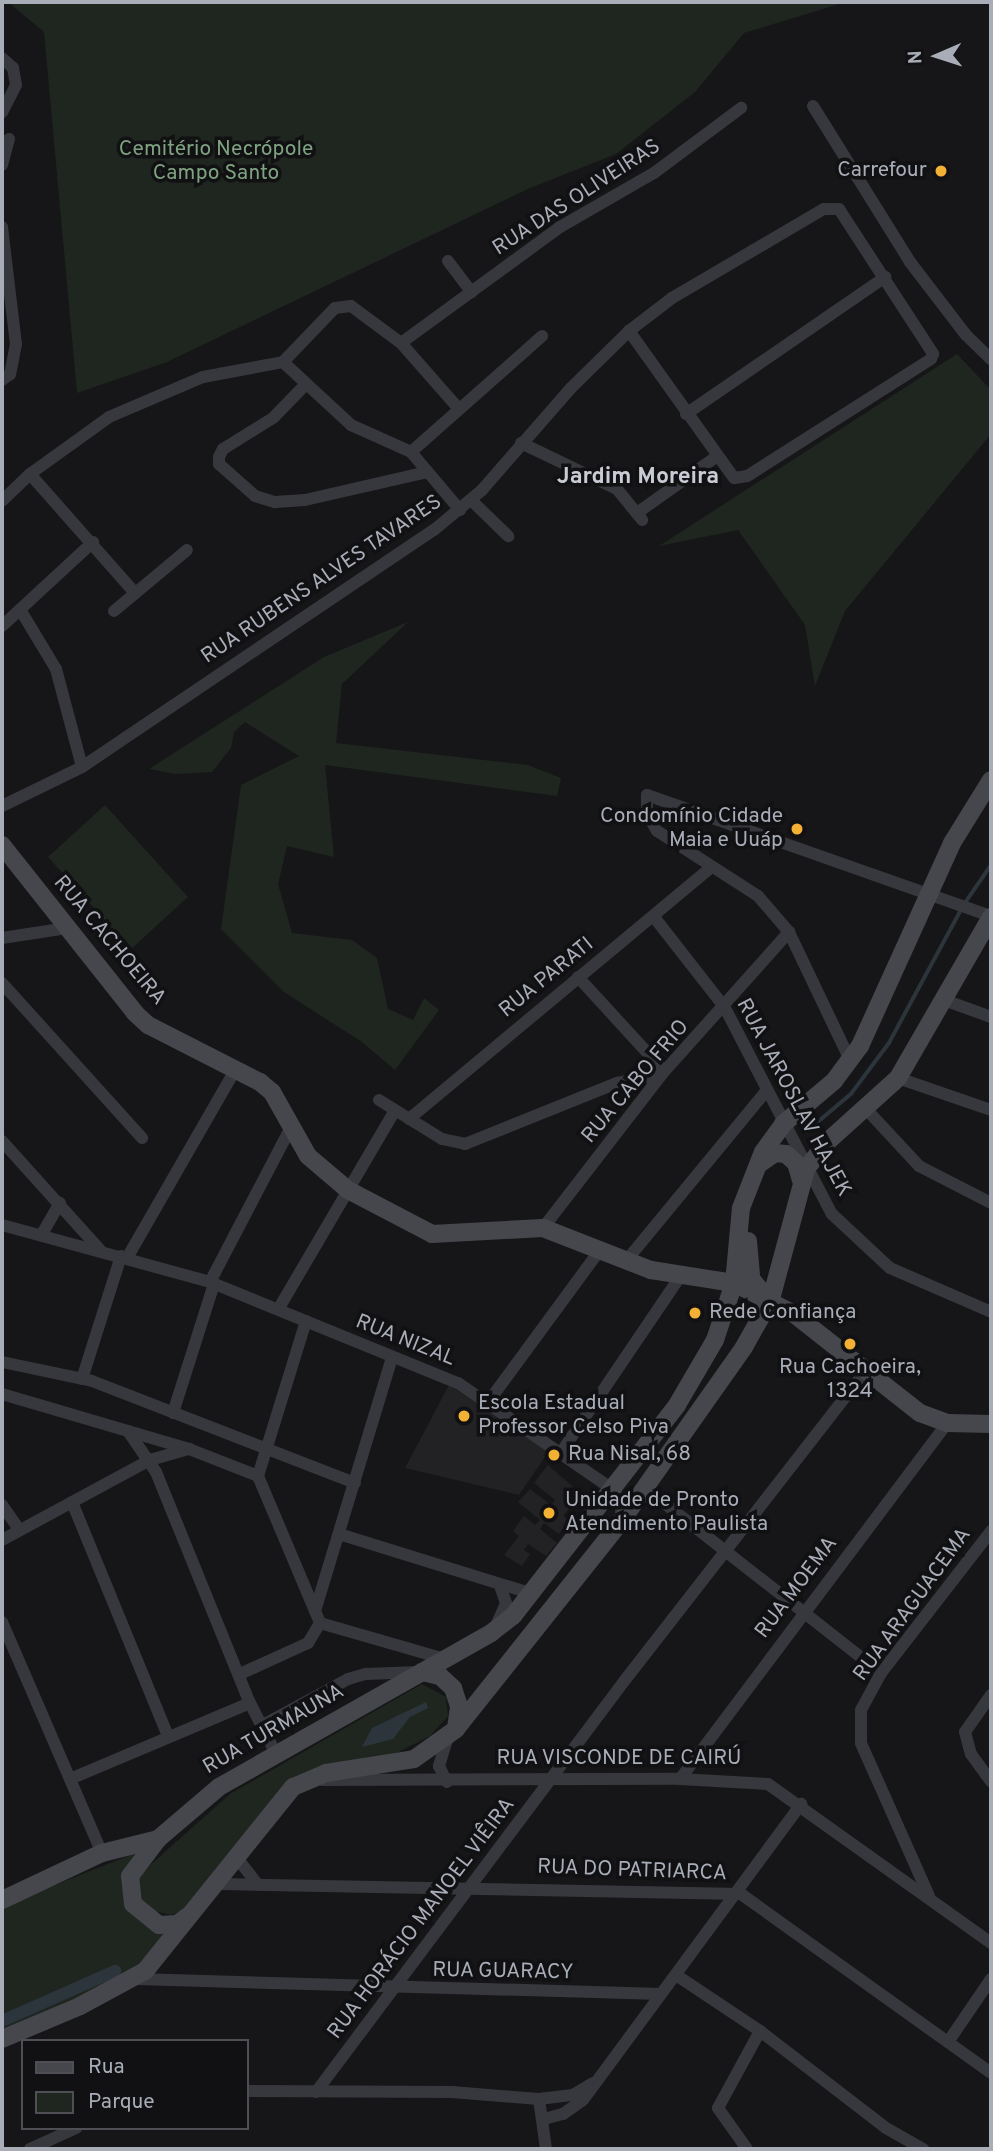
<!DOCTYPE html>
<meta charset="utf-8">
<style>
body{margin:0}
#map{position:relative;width:993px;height:2151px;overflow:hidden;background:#161618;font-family:Overpass,sans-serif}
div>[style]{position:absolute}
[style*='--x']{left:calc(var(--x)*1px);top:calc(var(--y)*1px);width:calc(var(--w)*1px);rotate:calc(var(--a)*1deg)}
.built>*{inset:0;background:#222225}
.green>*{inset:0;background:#1e261f}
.water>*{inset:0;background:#2c353c}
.stream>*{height:3.5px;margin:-1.75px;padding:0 1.75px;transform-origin:1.75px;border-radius:1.75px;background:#2c353c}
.canal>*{height:12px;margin:-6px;padding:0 6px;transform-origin:6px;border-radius:6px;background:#2c353c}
.street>*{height:12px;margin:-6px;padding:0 6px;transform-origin:6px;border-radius:6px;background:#37383d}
.secondary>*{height:18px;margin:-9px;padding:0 9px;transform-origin:9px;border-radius:9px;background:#45474d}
.dots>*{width:19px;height:19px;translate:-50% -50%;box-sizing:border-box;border:4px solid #111113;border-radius:50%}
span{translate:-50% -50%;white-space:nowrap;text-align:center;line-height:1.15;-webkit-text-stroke:7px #111113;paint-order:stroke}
.park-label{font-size:21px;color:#7fa381}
.poi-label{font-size:21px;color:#a8adb8}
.right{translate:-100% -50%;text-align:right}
.left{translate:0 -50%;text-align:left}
.street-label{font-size:21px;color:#a8adb8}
.neighbourhood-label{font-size:23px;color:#c9ccd4;font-weight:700}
.frame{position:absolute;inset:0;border:4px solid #a8adb8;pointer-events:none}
.legend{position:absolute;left:21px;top:2039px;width:228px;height:91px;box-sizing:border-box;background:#111113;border:2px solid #4d4f55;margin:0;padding:9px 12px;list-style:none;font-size:21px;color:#a8adb8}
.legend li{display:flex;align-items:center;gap:14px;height:35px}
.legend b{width:35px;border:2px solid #4d4f55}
.north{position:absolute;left:902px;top:21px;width:70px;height:70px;-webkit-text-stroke:5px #111113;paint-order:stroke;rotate:267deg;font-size:19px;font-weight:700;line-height:28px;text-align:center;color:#a8adb8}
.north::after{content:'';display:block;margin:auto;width:24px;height:32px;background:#a8adb8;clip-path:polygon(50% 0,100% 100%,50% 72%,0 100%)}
</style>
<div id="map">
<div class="built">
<i style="clip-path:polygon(449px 1385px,549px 1451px,519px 1495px,405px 1468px)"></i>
<i style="clip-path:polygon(548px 1465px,581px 1494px,563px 1516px,569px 1519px,559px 1534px,544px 1523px,540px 1529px,557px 1543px,546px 1556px,528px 1544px,524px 1550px,530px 1554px,522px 1566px,504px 1555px,519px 1536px,513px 1531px,524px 1516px,535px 1525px,540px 1520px,518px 1502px,530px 1489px,551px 1505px,555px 1500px,534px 1483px)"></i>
</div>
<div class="green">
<i style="clip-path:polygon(8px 2px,846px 2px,744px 33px,695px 92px,616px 154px,530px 188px,167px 362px,77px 393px,44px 32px)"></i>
<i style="clip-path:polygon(957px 354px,991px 390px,991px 434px,845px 611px,815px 686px,805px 625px,738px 530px,659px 546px)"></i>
<i style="clip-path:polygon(408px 622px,342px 684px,336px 743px,528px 765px,561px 778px,557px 796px,325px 765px,334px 857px,287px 846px,278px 884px,292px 933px,352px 940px,377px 958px,388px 1009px,413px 1020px,424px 998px,439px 1010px,395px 1070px,362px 1042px,284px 992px,221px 929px,241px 785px,299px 756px,245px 722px,234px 732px,231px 748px,212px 772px,176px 774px,149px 769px,324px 657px)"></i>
<i style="clip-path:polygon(105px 805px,188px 897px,131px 949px,48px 857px)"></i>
<i style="clip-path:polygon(422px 1684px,446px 1697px,448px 1716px,430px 1736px,379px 1762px,330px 1763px,293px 1777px,188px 1908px,171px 1915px,143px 1908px,135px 1890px,139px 1875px,230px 1794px)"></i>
<i style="clip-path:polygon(138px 1852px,125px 1888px,166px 1933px,140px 1968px,2px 2036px,2px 1906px)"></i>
</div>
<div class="water">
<i style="clip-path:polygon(426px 1702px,428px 1708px,410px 1717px,393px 1739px,362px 1747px,372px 1728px)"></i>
</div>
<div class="stream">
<i style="--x:965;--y:903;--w:46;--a:-55.6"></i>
<i style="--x:806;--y:1132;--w:59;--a:-40.2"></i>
<i style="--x:851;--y:1094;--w:64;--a:-53.3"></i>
<i style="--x:889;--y:1043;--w:151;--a:-61.6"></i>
</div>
<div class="canal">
<i style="--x:2;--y:2021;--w:124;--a:-23.9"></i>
</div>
<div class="street">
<i style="--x:2;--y:58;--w:15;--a:42"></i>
<i style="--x:13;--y:68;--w:17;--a:80"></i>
<i style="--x:16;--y:85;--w:31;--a:117"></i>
<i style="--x:813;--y:106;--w:184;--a:58.1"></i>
<i style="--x:910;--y:262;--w:92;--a:52.5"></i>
<i style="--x:966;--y:335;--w:35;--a:44"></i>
<i style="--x:2;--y:165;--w:27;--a:-75"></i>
<i style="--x:2;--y:227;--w:118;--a:83.2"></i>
<i style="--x:16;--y:344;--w:31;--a:101"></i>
<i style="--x:10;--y:374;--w:10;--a:143"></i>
<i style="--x:448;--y:261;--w:39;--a:53"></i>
<i style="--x:401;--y:343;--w:197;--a:-36.1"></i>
<i style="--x:560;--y:227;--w:108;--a:-29.9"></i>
<i style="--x:654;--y:173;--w:109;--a:-36.8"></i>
<i style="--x:283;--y:362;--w:75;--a:-46.1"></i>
<i style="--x:335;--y:308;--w:16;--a:-7"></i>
<i style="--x:351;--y:306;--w:62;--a:36.5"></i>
<i style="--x:401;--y:343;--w:88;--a:48.7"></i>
<i style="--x:283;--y:362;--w:93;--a:42.8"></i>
<i style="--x:351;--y:425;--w:66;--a:24.2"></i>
<i style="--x:411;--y:452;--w:76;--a:49.8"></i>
<i style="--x:306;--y:384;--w:47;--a:134.1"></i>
<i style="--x:273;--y:418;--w:59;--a:148.2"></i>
<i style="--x:223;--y:449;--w:9;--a:117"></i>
<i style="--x:219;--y:457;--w:7;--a:90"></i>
<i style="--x:219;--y:464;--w:48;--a:41.6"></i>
<i style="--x:255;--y:496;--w:21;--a:17"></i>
<i style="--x:275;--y:502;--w:30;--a:-4"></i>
<i style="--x:305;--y:500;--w:125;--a:-12.9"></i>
<i style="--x:686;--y:414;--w:242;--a:-34.5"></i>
<i style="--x:521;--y:443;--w:106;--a:25.6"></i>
<i style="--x:617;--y:489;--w:40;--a:51"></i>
<i style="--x:411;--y:452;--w:175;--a:-41.5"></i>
<i style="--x:30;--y:474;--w:159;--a:48.6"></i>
<i style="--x:471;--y:500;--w:52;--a:44.2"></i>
<i style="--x:2;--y:501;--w:39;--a:-44"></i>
<i style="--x:30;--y:474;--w:97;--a:-35.8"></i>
<i style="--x:109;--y:417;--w:102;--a:-23.1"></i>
<i style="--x:203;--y:377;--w:81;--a:-10.6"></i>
<i style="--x:637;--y:513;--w:97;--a:-35.3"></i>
<i style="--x:21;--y:611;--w:68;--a:58.9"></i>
<i style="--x:56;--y:669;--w:101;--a:75.1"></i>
<i style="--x:114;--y:611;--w:95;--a:-39.9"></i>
<i style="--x:2;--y:626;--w:124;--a:-42.7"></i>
<i style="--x:2;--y:806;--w:89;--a:-26"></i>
<i style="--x:82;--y:767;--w:424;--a:-34"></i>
<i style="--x:434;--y:530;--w:62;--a:-39.8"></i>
<i style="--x:482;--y:490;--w:135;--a:-48.9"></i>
<i style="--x:571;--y:388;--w:81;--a:-44.5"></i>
<i style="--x:629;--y:331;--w:54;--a:-37.5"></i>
<i style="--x:672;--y:298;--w:176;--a:-30.4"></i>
<i style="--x:824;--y:209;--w:15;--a:0"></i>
<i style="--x:839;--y:209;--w:173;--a:57"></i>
<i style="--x:933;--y:354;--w:5;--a:112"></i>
<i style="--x:931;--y:359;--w:218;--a:147.5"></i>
<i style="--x:747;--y:476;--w:13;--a:171"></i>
<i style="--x:734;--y:478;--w:181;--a:-125.5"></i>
<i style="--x:654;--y:917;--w:115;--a:52"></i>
<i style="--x:725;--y:1008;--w:232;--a:62.6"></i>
<i style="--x:832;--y:1214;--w:79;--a:43"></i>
<i style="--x:890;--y:1268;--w:110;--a:23.5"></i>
<i style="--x:2;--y:938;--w:66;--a:-8.7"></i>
<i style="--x:578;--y:977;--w:127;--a:47.5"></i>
<i style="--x:2;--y:983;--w:209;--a:47.9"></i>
<i style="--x:944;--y:1000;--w:50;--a:19.9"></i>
<i style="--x:850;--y:1060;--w:142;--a:-115.5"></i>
<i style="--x:789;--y:932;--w:48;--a:-130.7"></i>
<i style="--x:758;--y:896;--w:120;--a:-147.2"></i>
<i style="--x:657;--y:831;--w:20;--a:-120"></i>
<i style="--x:647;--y:814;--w:19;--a:-90"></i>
<i style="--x:647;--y:795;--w:365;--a:19.4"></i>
<i style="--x:898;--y:1078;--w:98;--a:19"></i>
<i style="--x:379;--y:1100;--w:74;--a:31.8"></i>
<i style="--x:442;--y:1139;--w:24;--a:12"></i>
<i style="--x:465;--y:1144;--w:164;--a:-21.9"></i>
<i style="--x:617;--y:1083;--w:46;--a:-11.3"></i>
<i style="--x:867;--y:1110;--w:76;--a:47.1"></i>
<i style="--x:919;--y:1166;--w:81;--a:27.2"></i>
<i style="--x:409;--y:1119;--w:392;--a:-39.8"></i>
<i style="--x:2;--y:1141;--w:147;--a:48"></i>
<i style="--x:2;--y:1225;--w:216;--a:15.3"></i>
<i style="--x:210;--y:1282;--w:268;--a:22.2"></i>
<i style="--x:458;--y:1383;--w:191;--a:34.5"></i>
<i style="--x:615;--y:1491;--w:16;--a:63"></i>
<i style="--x:622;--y:1505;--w:17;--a:97"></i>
<i style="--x:543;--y:1228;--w:195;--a:-52.3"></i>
<i style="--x:662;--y:1074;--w:191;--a:-48.2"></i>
<i style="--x:42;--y:1234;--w:36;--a:-60"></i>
<i style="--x:127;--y:1258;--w:217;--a:-60.1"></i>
<i style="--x:626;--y:1261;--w:220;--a:-50.5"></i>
<i style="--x:210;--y:1282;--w:173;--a:-62.4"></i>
<i style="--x:279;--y:1308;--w:229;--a:-59.6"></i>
<i style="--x:2;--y:1362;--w:92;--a:11.9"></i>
<i style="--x:92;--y:1381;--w:282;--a:21.2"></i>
<i style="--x:82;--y:1379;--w:129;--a:-72.4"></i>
<i style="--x:2;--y:1394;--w:195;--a:16.4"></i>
<i style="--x:189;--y:1449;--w:74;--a:21.4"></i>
<i style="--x:489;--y:1401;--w:187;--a:-53.7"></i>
<i style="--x:173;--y:1413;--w:135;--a:-72.4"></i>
<i style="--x:128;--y:1431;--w:50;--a:55.7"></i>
<i style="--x:156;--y:1472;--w:249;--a:67.9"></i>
<i style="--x:250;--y:1703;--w:55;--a:63"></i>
<i style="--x:562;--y:1451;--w:209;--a:-55.9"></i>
<i style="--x:258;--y:1476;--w:162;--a:-72.8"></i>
<i style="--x:258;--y:1476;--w:160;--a:67.1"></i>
<i style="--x:645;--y:1488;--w:300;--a:38.1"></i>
<i style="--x:72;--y:1502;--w:253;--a:67.7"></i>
<i style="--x:2;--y:1505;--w:28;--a:55"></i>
<i style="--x:339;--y:1534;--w:203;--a:17.2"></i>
<i style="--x:2;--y:1540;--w:168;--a:-28.4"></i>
<i style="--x:150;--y:1460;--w:41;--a:-15.8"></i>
<i style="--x:315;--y:1611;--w:265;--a:-73.1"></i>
<i style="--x:2;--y:1622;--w:252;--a:66.6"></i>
<i style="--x:320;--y:1623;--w:130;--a:16.1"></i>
<i style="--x:495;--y:1628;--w:27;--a:-66"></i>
<i style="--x:506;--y:1603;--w:18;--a:-109"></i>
<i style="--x:240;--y:1674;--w:75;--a:-24.5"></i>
<i style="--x:308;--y:1643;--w:23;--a:-59"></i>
<i style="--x:991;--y:1695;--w:45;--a:125.1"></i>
<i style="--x:965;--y:1732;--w:23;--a:75"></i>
<i style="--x:971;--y:1754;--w:34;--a:54"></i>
<i style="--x:261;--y:1726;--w:99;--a:-28.4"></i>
<i style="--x:348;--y:1679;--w:19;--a:-16"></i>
<i style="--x:366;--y:1674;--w:52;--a:-2.2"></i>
<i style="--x:70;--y:1779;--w:195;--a:-22.9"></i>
<i style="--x:680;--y:1779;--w:445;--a:-53.1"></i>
<i style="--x:322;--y:1780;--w:358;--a:-0.2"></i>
<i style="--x:680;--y:1779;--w:88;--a:3.3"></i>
<i style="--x:768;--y:1784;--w:274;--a:35.5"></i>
<i style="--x:447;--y:1782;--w:18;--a:-117"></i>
<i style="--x:439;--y:1766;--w:30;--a:-73"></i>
<i style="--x:237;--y:1858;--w:31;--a:52"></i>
<i style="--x:218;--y:1884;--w:523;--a:1.1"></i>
<i style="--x:741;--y:1894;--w:307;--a:35.6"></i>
<i style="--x:929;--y:1896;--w:167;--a:-114"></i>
<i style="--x:861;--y:1743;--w:33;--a:-90"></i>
<i style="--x:861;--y:1710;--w:42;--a:-61.6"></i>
<i style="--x:881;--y:1673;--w:180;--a:-52.2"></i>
<i style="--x:676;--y:1975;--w:101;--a:33.7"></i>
<i style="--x:760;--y:2031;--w:159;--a:37.6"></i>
<i style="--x:886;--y:2128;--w:43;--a:29.6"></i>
<i style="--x:135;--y:1979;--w:526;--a:1.63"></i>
<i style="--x:948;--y:2042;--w:76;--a:-55.7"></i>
<i style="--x:247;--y:2091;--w:205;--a:0.3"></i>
<i style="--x:452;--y:2092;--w:87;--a:4.6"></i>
<i style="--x:539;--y:2099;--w:34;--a:-7"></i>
<i style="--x:573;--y:2095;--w:23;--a:-31"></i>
<i style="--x:316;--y:2092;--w:515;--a:-53.13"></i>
<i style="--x:625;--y:1680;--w:394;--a:-52.1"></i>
<i style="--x:539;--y:2099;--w:50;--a:82"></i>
<i style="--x:544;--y:2119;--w:20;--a:-15"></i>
<i style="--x:563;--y:2114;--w:24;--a:-35"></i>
<i style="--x:583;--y:2100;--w:368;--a:-53.6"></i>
<i style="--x:30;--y:2149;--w:51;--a:-24.5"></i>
<i style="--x:747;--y:2149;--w:50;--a:-125.3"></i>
<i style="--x:718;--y:2108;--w:88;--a:-61.4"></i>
</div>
<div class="secondary">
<i style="--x:2;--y:845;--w:214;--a:51.6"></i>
<i style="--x:135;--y:1013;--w:18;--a:43"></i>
<i style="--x:148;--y:1025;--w:126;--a:27"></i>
<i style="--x:260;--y:1082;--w:16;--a:40"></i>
<i style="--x:272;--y:1092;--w:73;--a:60.6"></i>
<i style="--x:308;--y:1156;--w:52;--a:40.4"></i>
<i style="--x:348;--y:1190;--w:95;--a:27.6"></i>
<i style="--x:432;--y:1234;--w:111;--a:-3.1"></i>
<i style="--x:543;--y:1228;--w:116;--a:21.3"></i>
<i style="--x:651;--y:1270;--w:84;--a:8.9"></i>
<i style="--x:734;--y:1283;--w:68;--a:27.3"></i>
<i style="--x:794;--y:1314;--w:160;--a:38.2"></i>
<i style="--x:920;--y:1413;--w:29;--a:20"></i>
<i style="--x:947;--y:1423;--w:44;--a:1.3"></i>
<i style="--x:758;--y:1165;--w:21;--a:-35"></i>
<i style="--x:775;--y:1153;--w:11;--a:5"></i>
<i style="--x:786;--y:1154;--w:13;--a:42"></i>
<i style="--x:796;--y:1163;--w:18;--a:74"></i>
<i style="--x:748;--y:1241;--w:38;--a:85"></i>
<i style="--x:751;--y:1279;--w:21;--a:49"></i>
<i style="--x:422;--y:1672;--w:18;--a:13"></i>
<i style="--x:440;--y:1676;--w:18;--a:43"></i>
<i style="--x:453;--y:1688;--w:20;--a:72"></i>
<i style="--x:459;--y:1707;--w:22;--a:98"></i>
<i style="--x:2;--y:1900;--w:110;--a:-25.2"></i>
<i style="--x:102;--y:1853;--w:58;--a:-14"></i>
<i style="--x:188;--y:1916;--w:14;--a:144"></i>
<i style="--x:177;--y:1924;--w:18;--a:177"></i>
<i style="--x:159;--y:1925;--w:33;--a:-141"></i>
<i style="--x:133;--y:1904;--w:28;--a:-96"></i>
<i style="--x:130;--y:1876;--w:46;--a:-52.9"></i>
<i style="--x:158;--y:1839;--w:80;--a:-40.4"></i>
<i style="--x:219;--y:1787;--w:313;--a:-29.5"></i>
<i style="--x:491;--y:1633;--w:28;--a:-38"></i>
<i style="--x:513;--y:1616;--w:267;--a:-52.1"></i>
<i style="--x:677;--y:1405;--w:75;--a:-59.7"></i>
<i style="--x:715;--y:1340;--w:60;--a:-71.6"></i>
<i style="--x:734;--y:1283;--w:75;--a:-84.7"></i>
<i style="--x:741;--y:1208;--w:60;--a:-68.6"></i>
<i style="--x:763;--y:1152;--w:34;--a:-54"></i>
<i style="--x:783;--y:1124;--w:67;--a:-40.1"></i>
<i style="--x:834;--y:1081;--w:44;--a:-53.4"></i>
<i style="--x:860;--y:1046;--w:223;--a:-65.6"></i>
<i style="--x:952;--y:843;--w:74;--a:-58.2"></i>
<i style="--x:2;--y:2039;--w:85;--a:-22.9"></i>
<i style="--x:80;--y:2006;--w:74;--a:-28.3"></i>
<i style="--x:145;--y:1971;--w:236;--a:-51.2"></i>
<i style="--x:293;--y:1787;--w:36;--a:-23"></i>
<i style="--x:326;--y:1773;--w:89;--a:-9"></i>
<i style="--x:414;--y:1759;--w:52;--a:-35.5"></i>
<i style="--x:456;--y:1729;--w:263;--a:-51.5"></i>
<i style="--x:620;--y:1523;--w:215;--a:-54.8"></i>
<i style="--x:744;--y:1347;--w:55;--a:-60.6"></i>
<i style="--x:771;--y:1299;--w:135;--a:-74.9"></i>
<i style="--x:806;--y:1169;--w:34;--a:-52"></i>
<i style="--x:827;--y:1142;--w:96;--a:-42"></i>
<i style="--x:898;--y:1078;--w:186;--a:-60"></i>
</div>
<div class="dots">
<i style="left:941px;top:171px;background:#f2b134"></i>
<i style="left:797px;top:829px;background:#f2b134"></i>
<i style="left:695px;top:1313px;background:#f2b134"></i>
<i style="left:850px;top:1344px;background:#f2b134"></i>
<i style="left:464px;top:1416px;background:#f2b134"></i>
<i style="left:554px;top:1455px;background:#f2b134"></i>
<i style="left:549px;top:1513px;background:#f2b134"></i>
</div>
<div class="park-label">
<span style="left:216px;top:162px">Cemitério Necrópole<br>Campo Santo</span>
</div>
<div class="poi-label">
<span class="right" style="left:927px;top:171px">Carrefour</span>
<span class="right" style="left:783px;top:829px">Condomínio Cidade<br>Maia e Uuáp</span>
<span class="left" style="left:709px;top:1313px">Rede Confiança</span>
<span style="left:850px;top:1380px">Rua Cachoeira,<br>1324</span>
<span class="left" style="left:478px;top:1416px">Escola Estadual<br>Professor Celso Piva</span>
<span class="left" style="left:568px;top:1455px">Rua Nisal, 68</span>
<span class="left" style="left:565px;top:1513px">Unidade de Pronto<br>Atendimento Paulista</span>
</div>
<div class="street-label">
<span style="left:577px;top:198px;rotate:-33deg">RUA DAS OLIVEIRAS</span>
<span style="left:322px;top:580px;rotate:-34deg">RUA RUBENS ALVES TAVARES</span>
<span style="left:109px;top:941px;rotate:50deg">RUA CACHOEIRA</span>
<span style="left:547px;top:978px;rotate:-39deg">RUA PARATI</span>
<span style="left:636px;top:1082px;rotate:-50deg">RUA CABO FRIO</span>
<span style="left:793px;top:1098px;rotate:62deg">RUA JAROSLAV HAJEK</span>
<span style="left:405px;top:1341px;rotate:22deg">RUA NIZAL</span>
<span style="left:797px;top:1588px;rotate:-53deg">RUA MOEMA</span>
<span style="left:913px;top:1605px;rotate:-54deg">RUA ARAGUACEMA</span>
<span style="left:274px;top:1730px;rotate:-30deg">RUA TURMAUNA</span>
<span style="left:619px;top:1759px">RUA VISCONDE DE CAIRÚ</span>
<span style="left:632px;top:1871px;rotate:2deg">RUA DO PATRIARCA</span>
<span style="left:422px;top:1919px;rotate:-53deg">RUA HORÁCIO MANOEL VIÊIRA</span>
<span style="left:503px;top:1972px;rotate:1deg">RUA GUARACY</span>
</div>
<div class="neighbourhood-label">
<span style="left:638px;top:478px">Jardim Moreira</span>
</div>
<div class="frame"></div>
<ul class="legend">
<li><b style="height:9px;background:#45474d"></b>Rua</li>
<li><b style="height:19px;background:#1e261f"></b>Parque</li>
</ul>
<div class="north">N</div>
</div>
